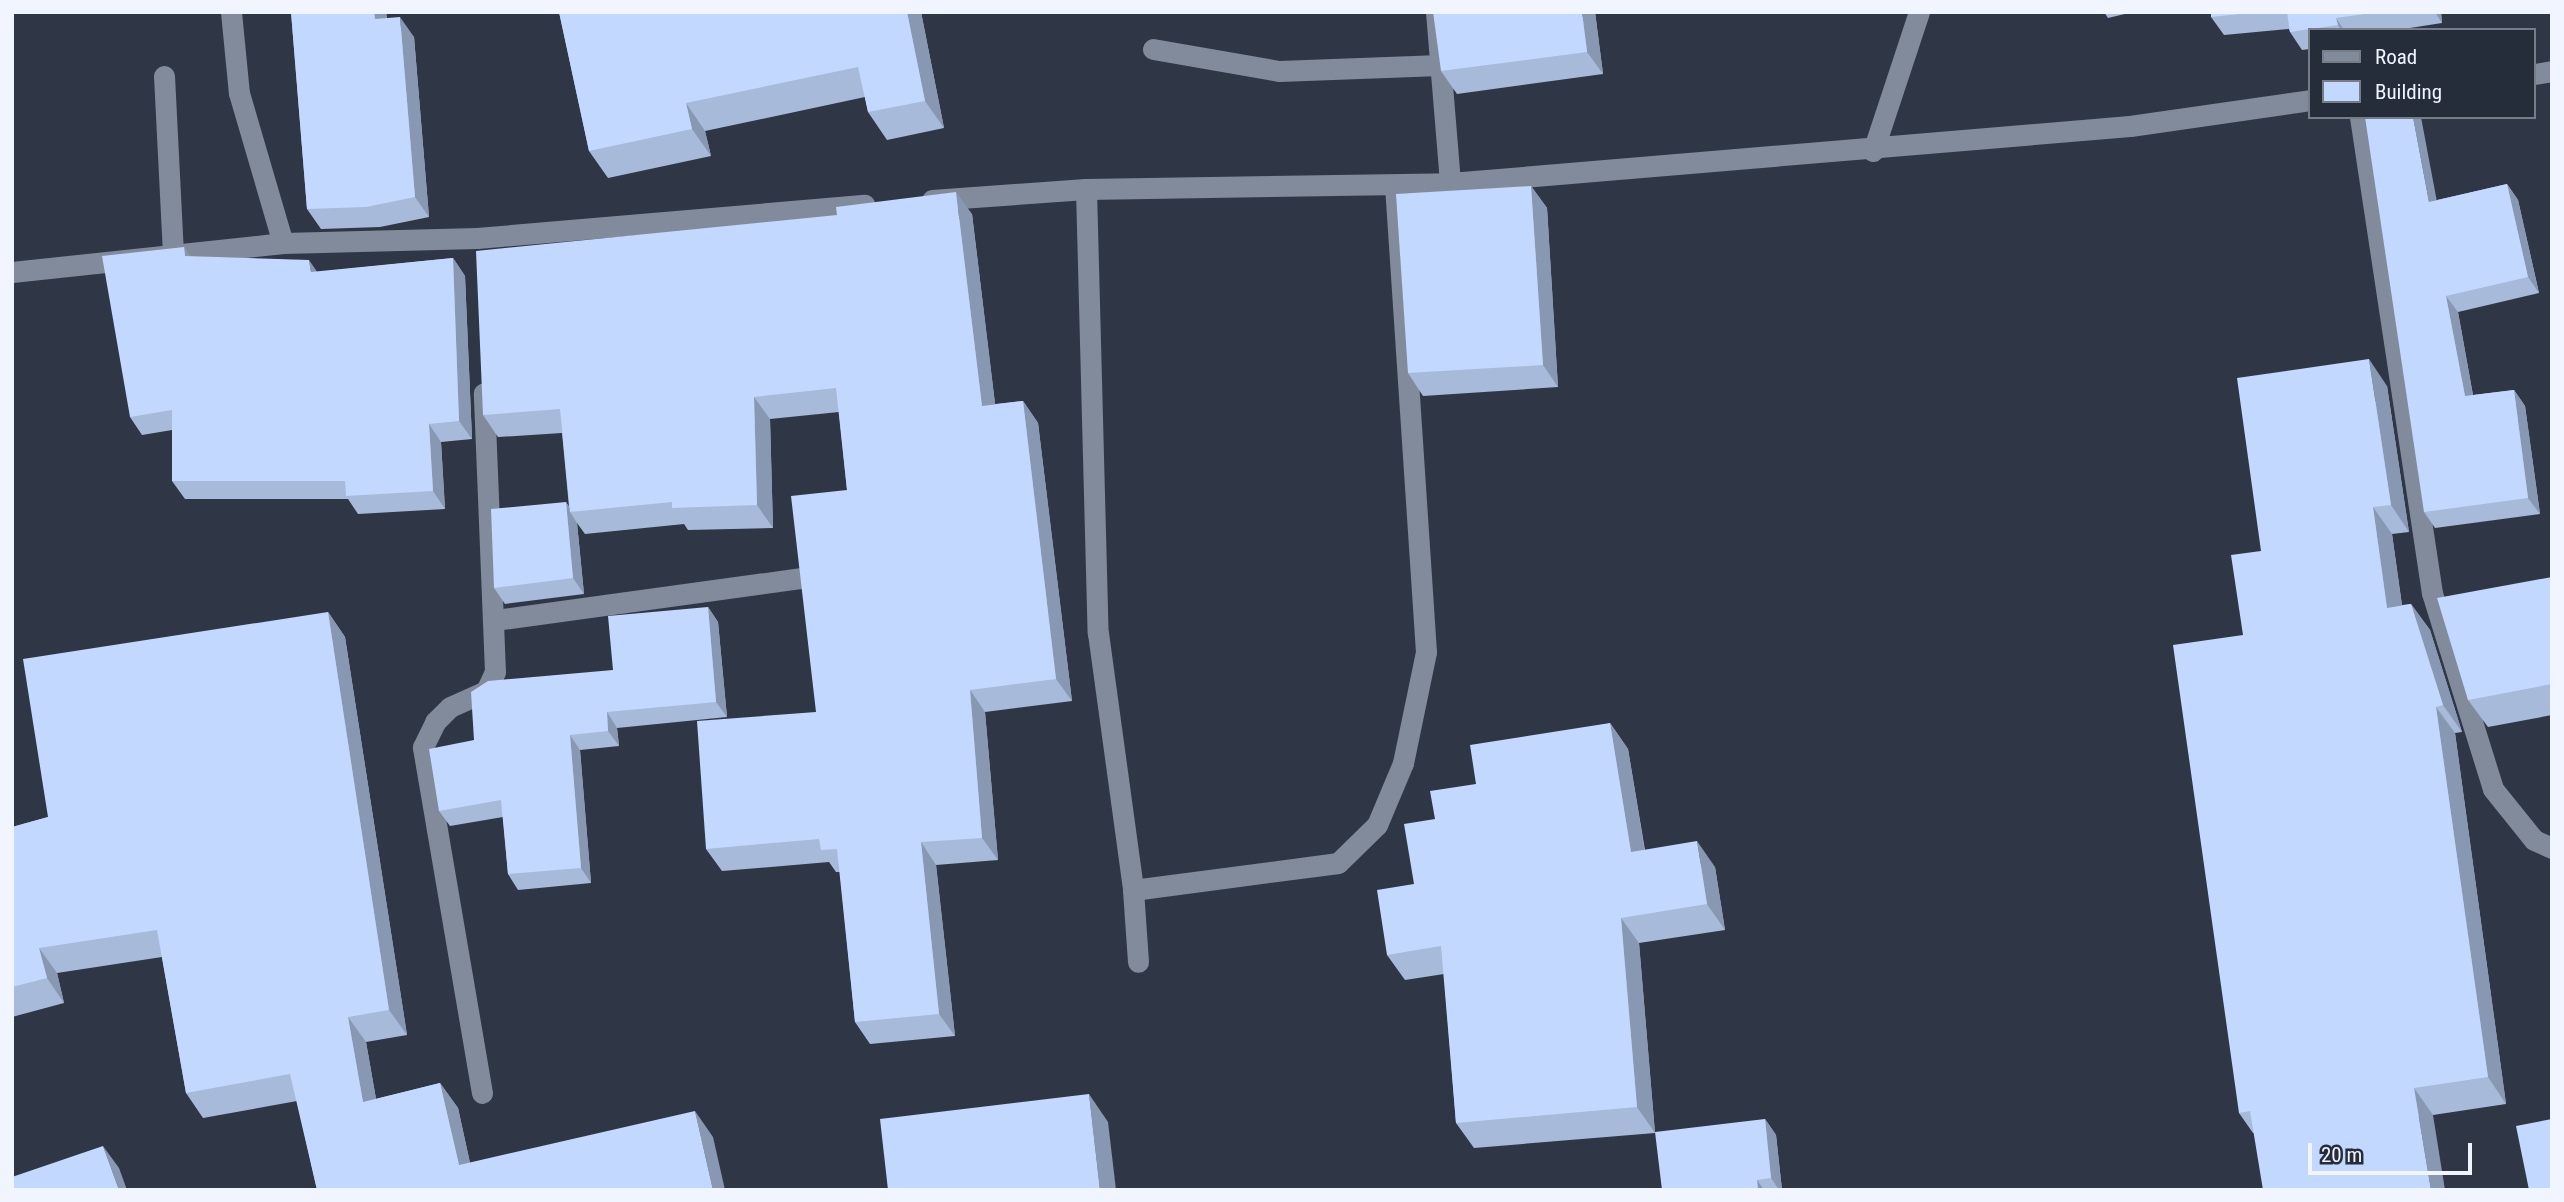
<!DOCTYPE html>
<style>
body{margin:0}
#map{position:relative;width:2564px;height:1202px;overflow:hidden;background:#2f3746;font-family:"Roboto Condensed",sans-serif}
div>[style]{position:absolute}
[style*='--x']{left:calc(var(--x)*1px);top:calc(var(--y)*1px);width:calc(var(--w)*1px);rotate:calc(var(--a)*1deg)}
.lane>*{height:21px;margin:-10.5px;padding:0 10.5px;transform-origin:10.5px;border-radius:10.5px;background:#818b9c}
.street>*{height:21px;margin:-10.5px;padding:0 10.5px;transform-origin:10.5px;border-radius:10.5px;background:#818b9c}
.secondary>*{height:21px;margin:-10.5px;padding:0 10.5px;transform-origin:10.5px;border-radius:10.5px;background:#818b9c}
.wall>*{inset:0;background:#a7bada}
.shaded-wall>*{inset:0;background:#8897b2}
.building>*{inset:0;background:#c2d8fe}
span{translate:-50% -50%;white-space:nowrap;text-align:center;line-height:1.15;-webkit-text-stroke:7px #252d3b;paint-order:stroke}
.frame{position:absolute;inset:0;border:14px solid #f0f5ff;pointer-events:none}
.legend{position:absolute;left:2308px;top:28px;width:228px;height:91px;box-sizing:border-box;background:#252d3b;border:2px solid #767d89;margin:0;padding:9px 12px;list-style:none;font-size:21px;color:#f0f5ff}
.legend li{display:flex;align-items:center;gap:14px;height:35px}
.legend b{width:35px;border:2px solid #767d89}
.scale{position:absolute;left:2308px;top:1143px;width:164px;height:32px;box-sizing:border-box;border:4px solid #f0f5ff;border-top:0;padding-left:9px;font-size:21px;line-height:24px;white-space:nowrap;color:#f0f5ff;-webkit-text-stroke:5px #252d3b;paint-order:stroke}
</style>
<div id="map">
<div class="lane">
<i style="--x:1153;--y:49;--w:128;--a:9.9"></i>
<i style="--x:1279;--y:71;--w:161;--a:-2.1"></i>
<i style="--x:164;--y:76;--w:179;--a:87.1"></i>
<i style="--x:2360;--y:117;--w:481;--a:81.4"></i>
<i style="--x:2432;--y:593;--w:205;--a:72.7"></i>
<i style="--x:2493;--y:789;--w:65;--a:51.2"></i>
<i style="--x:2534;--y:840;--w:20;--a:24"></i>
<i style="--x:1086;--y:189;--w:444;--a:88.5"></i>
<i style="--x:1098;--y:633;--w:259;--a:82.2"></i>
<i style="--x:1133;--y:890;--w:72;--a:86"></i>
<i style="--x:1133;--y:890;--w:207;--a:-7.5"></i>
<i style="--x:1338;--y:863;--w:54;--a:-44.3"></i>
<i style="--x:1377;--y:825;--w:67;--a:-67.2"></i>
<i style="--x:1403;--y:763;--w:113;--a:-78.3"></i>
<i style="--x:1426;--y:652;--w:467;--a:-93.8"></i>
</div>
<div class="street">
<i style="--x:231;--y:12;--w:81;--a:84.4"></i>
<i style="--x:239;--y:93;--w:156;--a:73.7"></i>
<i style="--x:1436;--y:12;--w:172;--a:85.3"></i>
<i style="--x:1873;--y:151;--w:146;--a:-71.7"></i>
<i style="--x:495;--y:620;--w:308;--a:-7.8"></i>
<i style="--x:482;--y:1093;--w:351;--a:-99.7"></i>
<i style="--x:423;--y:747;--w:28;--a:-64"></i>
<i style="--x:435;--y:722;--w:21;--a:-45"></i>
<i style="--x:450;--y:707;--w:39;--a:-24"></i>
<i style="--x:486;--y:691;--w:21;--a:-65"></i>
<i style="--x:495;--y:672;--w:279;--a:-92.3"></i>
</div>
<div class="secondary">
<i style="--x:2534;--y:74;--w:18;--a:-9"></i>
<i style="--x:932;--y:200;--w:154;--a:-4.1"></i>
<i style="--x:1086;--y:189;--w:364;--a:-0.9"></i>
<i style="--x:1450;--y:183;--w:682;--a:-4.79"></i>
<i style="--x:2130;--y:126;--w:182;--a:-8.2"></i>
<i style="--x:12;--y:272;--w:273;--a:-6.1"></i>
<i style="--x:283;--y:243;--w:194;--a:-1.5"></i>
<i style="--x:477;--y:238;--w:389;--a:-4.9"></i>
</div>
<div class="wall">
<i style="clip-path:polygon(291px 12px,386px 12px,387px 18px,414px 37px,429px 217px,380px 227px,321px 229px,307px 209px)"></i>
<i style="clip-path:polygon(559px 12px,921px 12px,944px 128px,887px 140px,868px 112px,865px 97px,705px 131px,711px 156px,608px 178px,589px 151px)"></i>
<i style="clip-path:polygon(1595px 12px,1603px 74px,1457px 94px,1441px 71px)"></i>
<i style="clip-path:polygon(2104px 12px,2133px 12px,2108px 18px)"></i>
<i style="clip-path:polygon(2211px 12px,2441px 12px,2442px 23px,2397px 30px,2310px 30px,2310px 49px,2302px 50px,2290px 32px,2289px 29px,2224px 35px,2211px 17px)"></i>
<i style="clip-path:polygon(2507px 184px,2518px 200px,2539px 293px,2458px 312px,2473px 395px,2514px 390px,2525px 406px,2540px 514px,2435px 528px,2424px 512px,2437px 200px)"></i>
<i style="clip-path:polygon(1531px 186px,1547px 208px,1558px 387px,1423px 396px,1408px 373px)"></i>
<i style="clip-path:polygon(972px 214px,995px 404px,1023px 401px,1038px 423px,1072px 701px,985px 712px,998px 860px,936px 865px,955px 1036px,870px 1044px,855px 1022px,840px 872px,836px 872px,829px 862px,722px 871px,706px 849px,816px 712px,847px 490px,839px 412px,770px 419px,773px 528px,688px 530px,684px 524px,585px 534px,577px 523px,584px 594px,505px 604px,494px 588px,566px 502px,569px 507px,562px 433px,498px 437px,483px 415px)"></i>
<i style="clip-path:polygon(184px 247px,190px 257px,317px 272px,453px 258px,465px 276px,472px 439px,441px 442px,445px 509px,358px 514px,348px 499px,185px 499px,172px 481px,172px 430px,142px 435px,130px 417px)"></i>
<i style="clip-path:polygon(2387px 386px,2409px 532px,2392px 534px,2402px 605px,2411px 604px,2430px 630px,2462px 732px,2455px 733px,2506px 1104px,2433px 1115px,2253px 1133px,2239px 1113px,2243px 635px,2261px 551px)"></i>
<i style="clip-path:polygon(2552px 577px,2552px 715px,2488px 727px,2468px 700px)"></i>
<i style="clip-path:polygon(708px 607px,718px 622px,727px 717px,617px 728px,619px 746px,580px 750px,591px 883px,518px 890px,508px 874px,503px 817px,450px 826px,439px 811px,474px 740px,613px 670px)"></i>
<i style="clip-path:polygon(328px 612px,345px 637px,407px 1035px,366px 1042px,376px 1099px,440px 1083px,458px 1108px,470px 1163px,713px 1137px,317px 1190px,297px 1101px,203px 1118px,186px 1093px,162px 957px,57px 973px,64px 1003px,12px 1017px,12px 827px,48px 817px)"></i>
<i style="clip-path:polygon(1610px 723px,1628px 749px,1645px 850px,1715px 867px,1725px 930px,1639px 943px,1655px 1133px,1474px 1148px,1456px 1123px,1444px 974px,1405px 980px,1387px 955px,1414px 884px,1435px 819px,1476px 784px)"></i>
<i style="clip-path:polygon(1765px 1119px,1776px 1135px,1782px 1190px,1662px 1190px)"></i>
</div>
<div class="shaded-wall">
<i style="clip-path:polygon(374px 12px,386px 12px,389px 39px,375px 19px)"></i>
<i style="clip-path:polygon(907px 12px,921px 12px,944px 128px,925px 101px)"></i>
<i style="clip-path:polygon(1582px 12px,1595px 12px,1603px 74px,1587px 52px)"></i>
<i style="clip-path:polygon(2435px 12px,2441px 12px,2442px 23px)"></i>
<i style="clip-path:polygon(400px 17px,414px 37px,429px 217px,415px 197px)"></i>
<i style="clip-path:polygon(2336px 18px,2344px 30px,2341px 30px,2338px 25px)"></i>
<i style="clip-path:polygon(686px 103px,705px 131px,711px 156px,692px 129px)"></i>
<i style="clip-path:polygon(2413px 117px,2421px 117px,2440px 218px,2429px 202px)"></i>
<i style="clip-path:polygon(2507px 184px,2518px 200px,2539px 293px,2528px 277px)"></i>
<i style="clip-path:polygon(1531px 186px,1547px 208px,1558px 387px,1543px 365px)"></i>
<i style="clip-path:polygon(956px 192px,972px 214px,998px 428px,982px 406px)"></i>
<i style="clip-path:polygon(184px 247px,196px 265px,185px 256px)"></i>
<i style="clip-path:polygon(453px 258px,465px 276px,472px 439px,459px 421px)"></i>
<i style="clip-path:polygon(309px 260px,322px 279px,311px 272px)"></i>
<i style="clip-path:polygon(2446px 296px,2458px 312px,2476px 412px,2465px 396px)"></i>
<i style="clip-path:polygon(2369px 359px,2387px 386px,2409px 532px,2391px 505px)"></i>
<i style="clip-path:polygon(2514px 390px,2525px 406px,2540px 514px,2528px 498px)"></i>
<i style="clip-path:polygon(754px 397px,770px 419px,773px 528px,757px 505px)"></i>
<i style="clip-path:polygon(1023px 401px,1038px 423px,1072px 701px,1056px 679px)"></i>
<i style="clip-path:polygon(429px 424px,441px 442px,445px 509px,433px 491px)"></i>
<i style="clip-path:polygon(566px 502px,573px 512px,570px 512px,577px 523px,584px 594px,573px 578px)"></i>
<i style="clip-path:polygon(2373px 507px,2392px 534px,2406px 635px,2387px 608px)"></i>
<i style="clip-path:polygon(2411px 604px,2430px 630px,2462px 732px,2443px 705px)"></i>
<i style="clip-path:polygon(708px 607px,718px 622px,727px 717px,716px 702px)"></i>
<i style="clip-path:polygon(328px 612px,345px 637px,407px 1035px,389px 1010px)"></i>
<i style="clip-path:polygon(970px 690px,985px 712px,998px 860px,982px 838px)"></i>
<i style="clip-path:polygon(2436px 707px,2455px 733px,2506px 1104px,2488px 1077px)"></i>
<i style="clip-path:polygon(607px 712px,617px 728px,619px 746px,608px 731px)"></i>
<i style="clip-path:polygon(1610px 723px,1628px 749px,1649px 877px,1631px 852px)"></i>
<i style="clip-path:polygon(570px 735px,580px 750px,591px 883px,581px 868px)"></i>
<i style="clip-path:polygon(1697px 841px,1715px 867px,1725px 930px,1707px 904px)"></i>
<i style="clip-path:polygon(921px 842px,936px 865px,955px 1036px,939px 1014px)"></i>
<i style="clip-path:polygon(1621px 918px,1639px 943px,1655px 1133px,1637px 1107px)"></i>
<i style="clip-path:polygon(39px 948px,57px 973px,64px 1003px,47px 978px)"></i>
<i style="clip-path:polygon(348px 1017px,366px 1042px,381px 1127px,363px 1102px)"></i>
<i style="clip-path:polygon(440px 1083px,458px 1108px,476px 1190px,459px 1165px)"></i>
<i style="clip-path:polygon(2414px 1088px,2433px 1115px,2445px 1190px,2431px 1190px)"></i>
<i style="clip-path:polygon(1089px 1094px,1108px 1122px,1116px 1190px,1100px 1190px)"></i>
<i style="clip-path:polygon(695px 1111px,713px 1137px,725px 1190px,713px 1190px)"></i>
<i style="clip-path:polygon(1765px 1119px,1776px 1135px,1782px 1190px,1779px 1190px,1771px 1178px)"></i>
<i style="clip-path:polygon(103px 1146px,119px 1168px,127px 1190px,119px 1190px)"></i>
<i style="clip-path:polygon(1757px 1180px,1764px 1190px,1758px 1190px)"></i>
</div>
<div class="building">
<i style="clip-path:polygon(291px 12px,374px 12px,375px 19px,400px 17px,415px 197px,366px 207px,307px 209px)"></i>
<i style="clip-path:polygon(559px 12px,907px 12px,925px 101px,868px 112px,858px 67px,686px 103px,692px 129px,589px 151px)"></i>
<i style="clip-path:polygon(1433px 12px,1582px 12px,1587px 52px,1441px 71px)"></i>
<i style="clip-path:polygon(2211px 12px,2259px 12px,2211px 17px)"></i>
<i style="clip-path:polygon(2287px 12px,2379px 12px,2336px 18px,2338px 25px,2290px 32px)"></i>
<i style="clip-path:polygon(2365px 117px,2413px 117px,2429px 202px,2507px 184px,2528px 277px,2446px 296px,2465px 396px,2514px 390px,2528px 498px,2424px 512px)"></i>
<i style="clip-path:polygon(1531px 186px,1543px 365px,1408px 373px,1396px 194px)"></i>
<i style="clip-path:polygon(956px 192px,982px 406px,1023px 401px,1056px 679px,970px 690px,982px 838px,921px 842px,939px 1014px,855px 1022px,837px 849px,821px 850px,819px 839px,706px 849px,697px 721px,816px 712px,791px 496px,847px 490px,836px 388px,754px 397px,757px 505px,672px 508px,672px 502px,570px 512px,560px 409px,483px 415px,476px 251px,837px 215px,836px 207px)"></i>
<i style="clip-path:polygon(184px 247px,185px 256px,309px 260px,311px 272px,453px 258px,459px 421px,429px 424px,433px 491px,346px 496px,345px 481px,172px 481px,172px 410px,130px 417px,102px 256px)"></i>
<i style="clip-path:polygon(2369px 359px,2391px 505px,2373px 507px,2387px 608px,2411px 604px,2443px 705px,2436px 707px,2488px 1077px,2414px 1088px,2431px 1190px,2263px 1190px,2250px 1111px,2239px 1113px,2173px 645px,2243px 635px,2231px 555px,2261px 551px,2237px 378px)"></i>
<i style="clip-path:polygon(566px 502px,573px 578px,494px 588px,491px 509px)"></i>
<i style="clip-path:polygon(2552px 577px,2552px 684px,2468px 700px,2437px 598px)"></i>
<i style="clip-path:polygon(708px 607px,716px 702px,607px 712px,608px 731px,570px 735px,581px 868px,508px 874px,501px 800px,439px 811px,429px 749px,474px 740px,471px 692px,488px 681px,613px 670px,608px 616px)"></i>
<i style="clip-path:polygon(328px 612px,389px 1010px,348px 1017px,363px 1102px,440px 1083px,459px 1165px,695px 1111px,713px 1190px,317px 1190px,290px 1074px,186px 1093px,157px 930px,39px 948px,47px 978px,12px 987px,12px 827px,48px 817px,23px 659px)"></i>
<i style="clip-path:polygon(1610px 723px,1631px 852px,1697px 841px,1707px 904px,1621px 918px,1637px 1107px,1456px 1123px,1441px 946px,1387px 955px,1377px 890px,1414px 884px,1404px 824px,1435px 819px,1430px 791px,1476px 784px,1470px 745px)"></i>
<i style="clip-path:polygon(1089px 1094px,1100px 1190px,888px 1190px,880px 1119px)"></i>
<i style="clip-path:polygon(1765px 1119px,1771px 1178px,1757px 1180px,1758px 1190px,1662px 1190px,1655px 1132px)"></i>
<i style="clip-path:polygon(2552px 1119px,2552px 1190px,2529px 1190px,2516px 1126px)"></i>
<i style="clip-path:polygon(103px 1146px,119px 1190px,12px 1190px,12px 1177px)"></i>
</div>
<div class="frame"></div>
<ul class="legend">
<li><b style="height:9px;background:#818b9c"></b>Road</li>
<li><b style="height:19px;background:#c2d8fe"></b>Building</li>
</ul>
<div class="scale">20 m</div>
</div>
